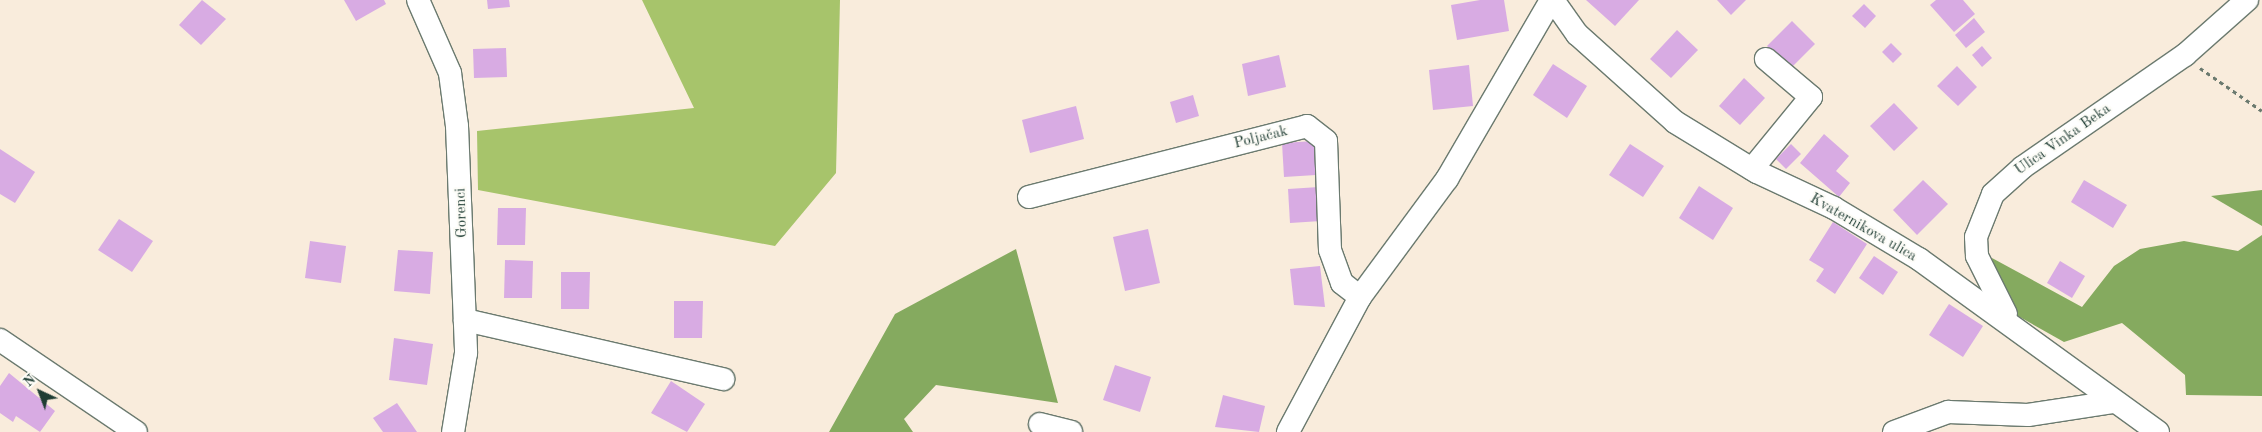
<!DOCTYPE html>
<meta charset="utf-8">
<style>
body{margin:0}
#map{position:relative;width:2262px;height:432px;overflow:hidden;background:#f9ecdc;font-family:"Old Standard TT",serif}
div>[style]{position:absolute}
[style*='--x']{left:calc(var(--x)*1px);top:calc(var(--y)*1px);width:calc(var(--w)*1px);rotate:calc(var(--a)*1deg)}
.green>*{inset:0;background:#a7c46b}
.forest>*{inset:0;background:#85aa5f}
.building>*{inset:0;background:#d8abe3}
.path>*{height:3px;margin-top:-1.5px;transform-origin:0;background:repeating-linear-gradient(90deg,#6b7a6f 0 4px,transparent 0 8px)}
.roads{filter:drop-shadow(1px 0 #6b7a6f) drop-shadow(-1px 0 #6b7a6f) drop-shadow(0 1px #6b7a6f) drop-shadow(0 -1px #6b7a6f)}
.minor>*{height:22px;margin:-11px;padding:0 11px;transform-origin:11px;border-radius:11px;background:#fff}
span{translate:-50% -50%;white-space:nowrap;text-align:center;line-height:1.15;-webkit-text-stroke:4px #fdfcf7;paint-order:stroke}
.street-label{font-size:15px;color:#1f3d34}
.north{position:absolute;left:15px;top:367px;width:50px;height:50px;-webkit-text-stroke:4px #fdfcf7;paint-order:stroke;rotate:317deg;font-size:14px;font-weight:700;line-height:20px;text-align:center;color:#1f3d34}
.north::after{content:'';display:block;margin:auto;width:18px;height:22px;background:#1f3d34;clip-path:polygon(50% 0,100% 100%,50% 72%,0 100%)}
</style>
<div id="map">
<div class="green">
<i style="clip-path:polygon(642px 0,840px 0,836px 173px,775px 246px,478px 190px,477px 131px,694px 108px)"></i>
</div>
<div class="forest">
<i style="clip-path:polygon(2262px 190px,2262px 226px,2211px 196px)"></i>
<i style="clip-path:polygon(2262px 235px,2262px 396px,2186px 395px,2185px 375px,2122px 323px,2064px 342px,2018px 316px,1994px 277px,1992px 258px,2082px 307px,2114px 266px,2140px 249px,2184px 241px,2238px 251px)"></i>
<i style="clip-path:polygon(1016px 249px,1058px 403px,936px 385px,904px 419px,913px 432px,829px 432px,895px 314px)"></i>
</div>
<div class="building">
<i style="clip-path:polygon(202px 0,226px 19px,201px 45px,179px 25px)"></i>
<i style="clip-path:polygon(344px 0,384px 0,386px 4px,356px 21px)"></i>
<i style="clip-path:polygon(487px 0,509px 0,510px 7px,488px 9px)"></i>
<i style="clip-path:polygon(1480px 0,1504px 0,1509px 31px,1457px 40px,1451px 5px)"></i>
<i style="clip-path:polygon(1586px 0,1639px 0,1615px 26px)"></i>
<i style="clip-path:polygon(1717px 0,1746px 0,1731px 15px)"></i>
<i style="clip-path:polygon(1936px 0,1963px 0,1975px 14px,1954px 32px,1930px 5px)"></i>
<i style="clip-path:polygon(1864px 4px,1876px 16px,1865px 28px,1852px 16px)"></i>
<i style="clip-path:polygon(1974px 18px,1985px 32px,1966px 48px,1955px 35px)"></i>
<i style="clip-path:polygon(1792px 21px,1815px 44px,1790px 69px,1767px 46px)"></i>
<i style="clip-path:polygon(1677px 30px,1698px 50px,1671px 78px,1650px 59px)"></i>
<i style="clip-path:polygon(1891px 43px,1902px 54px,1893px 63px,1882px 52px)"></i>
<i style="clip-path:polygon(1982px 46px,1992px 58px,1982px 67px,1972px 55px)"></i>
<i style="clip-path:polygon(506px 48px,507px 77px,474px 78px,473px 49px)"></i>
<i style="clip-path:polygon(1279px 55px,1286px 87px,1248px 96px,1242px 64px)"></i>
<i style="clip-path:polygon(1553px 64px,1587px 86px,1567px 118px,1533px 95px)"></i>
<i style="clip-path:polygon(1469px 65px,1473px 106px,1433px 110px,1429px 70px)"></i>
<i style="clip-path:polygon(1957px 66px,1977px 87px,1958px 106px,1937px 86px)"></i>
<i style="clip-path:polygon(1744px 78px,1765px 98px,1740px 125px,1719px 106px)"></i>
<i style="clip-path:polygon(1193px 95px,1199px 116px,1176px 123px,1170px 102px)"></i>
<i style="clip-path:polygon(1894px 103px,1918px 128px,1894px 151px,1870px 126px)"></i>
<i style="clip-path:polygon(1076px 106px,1084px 139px,1030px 153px,1022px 120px)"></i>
<i style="clip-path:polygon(1824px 134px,1849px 156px,1836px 171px,1850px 183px,1839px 197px,1800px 163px)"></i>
<i style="clip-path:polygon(1314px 141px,1316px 175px,1284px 177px,1282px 143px)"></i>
<i style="clip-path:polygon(1630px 144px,1664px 166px,1643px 197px,1609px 175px)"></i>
<i style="clip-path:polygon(1791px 144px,1801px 154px,1786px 169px,1776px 159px)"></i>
<i style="clip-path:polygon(0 149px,35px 172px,15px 203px,0 194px)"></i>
<i style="clip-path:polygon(1923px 180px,1948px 204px,1917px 235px,1893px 210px)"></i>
<i style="clip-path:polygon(2084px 180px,2127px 205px,2113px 228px,2071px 202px)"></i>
<i style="clip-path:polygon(1699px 186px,1733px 208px,1713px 240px,1679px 218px)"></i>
<i style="clip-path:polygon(1319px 187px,1321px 221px,1290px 223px,1288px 189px)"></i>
<i style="clip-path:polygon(498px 208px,526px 208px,525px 245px,497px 245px)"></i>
<i style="clip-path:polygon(119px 219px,153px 241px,132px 272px,98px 250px)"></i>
<i style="clip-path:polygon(1833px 222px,1867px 244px,1835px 294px,1816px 281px,1824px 269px,1809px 260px)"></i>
<i style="clip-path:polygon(1148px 229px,1160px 283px,1125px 291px,1113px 237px)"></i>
<i style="clip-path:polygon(310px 241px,346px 246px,341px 283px,305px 278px)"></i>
<i style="clip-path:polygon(398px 250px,433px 252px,430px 294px,394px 291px)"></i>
<i style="clip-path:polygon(1874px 256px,1898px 272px,1883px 295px,1859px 278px)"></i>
<i style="clip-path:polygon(505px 260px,533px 261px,532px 298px,504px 298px)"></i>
<i style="clip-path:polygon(2060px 261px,2085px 276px,2072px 298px,2047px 283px)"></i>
<i style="clip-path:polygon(1320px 266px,1325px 307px,1294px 305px,1290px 269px)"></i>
<i style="clip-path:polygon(561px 272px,590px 272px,589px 309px,561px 309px)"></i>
<i style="clip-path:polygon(674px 301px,703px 301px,702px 338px,674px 338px)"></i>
<i style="clip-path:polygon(1949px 304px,1983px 326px,1963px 357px,1929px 335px)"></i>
<i style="clip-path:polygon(394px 338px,433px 344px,427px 385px,389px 380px)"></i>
<i style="clip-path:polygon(1115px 365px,1151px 377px,1140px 412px,1103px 400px)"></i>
<i style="clip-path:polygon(9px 373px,55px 411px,40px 432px,16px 416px,13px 422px,0 413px,0 386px)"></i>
<i style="clip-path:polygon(671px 381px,705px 404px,687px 432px,651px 413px)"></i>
<i style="clip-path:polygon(1223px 395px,1265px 406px,1259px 432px,1215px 427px)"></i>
<i style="clip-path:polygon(397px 403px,417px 432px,383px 432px,373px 418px)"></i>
</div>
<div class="path">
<i style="--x:2200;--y:68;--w:75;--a:34.7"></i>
</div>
<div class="roads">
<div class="minor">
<i style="--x:418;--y:0;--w:80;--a:66.3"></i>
<i style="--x:450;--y:73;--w:53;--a:82.5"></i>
<i style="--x:457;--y:126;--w:227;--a:87.7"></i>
<i style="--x:466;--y:353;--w:80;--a:99.3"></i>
<i style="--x:1553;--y:0;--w:42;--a:54.8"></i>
<i style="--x:1577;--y:34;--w:132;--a:41.9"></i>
<i style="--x:1675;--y:122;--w:96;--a:31.4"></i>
<i style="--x:1757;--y:172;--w:85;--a:25.1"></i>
<i style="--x:1834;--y:208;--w:99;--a:31"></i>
<i style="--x:1919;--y:259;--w:295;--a:35.9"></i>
<i style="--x:1752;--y:169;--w:93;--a:-50.7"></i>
<i style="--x:1811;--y:97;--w:59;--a:-139.8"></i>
<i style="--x:1029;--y:197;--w:287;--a:-14.3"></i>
<i style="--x:1307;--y:126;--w:24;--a:38"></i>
<i style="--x:1326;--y:141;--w:109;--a:87.9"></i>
<i style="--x:1330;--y:250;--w:35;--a:70"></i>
<i style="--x:1342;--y:283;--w:23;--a:38"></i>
<i style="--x:1360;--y:297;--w:153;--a:118.1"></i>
<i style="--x:1360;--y:297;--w:147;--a:-53.6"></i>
<i style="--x:1447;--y:179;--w:207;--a:-59.8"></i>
<i style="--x:2006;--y:314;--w:65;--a:-116.6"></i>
<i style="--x:1977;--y:256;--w:19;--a:-93"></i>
<i style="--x:1976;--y:237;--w:46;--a:-68.4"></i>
<i style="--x:1993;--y:194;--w:40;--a:-42"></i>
<i style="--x:2023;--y:167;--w:197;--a:-34.7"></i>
<i style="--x:2185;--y:55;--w:83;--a:-41.6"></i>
<i style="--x:465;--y:320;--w:265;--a:12.9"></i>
<i style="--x:0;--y:340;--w:164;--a:34.1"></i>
<i style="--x:1040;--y:424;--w:32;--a:14"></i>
<i style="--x:1894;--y:432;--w:58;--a:-20.3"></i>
<i style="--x:1948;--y:412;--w:80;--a:2.1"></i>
<i style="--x:2028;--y:415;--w:87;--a:-8.6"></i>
</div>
</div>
<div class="street-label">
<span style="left:1261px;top:138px;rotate:-14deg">Poljačak</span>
<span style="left:2063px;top:140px;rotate:-35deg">Ulica Vinka Beka</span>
<span style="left:462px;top:213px;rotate:-92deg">Gorenci</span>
<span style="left:1863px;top:228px;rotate:30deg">Kvaternikova ulica</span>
</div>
<div class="north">N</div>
</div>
